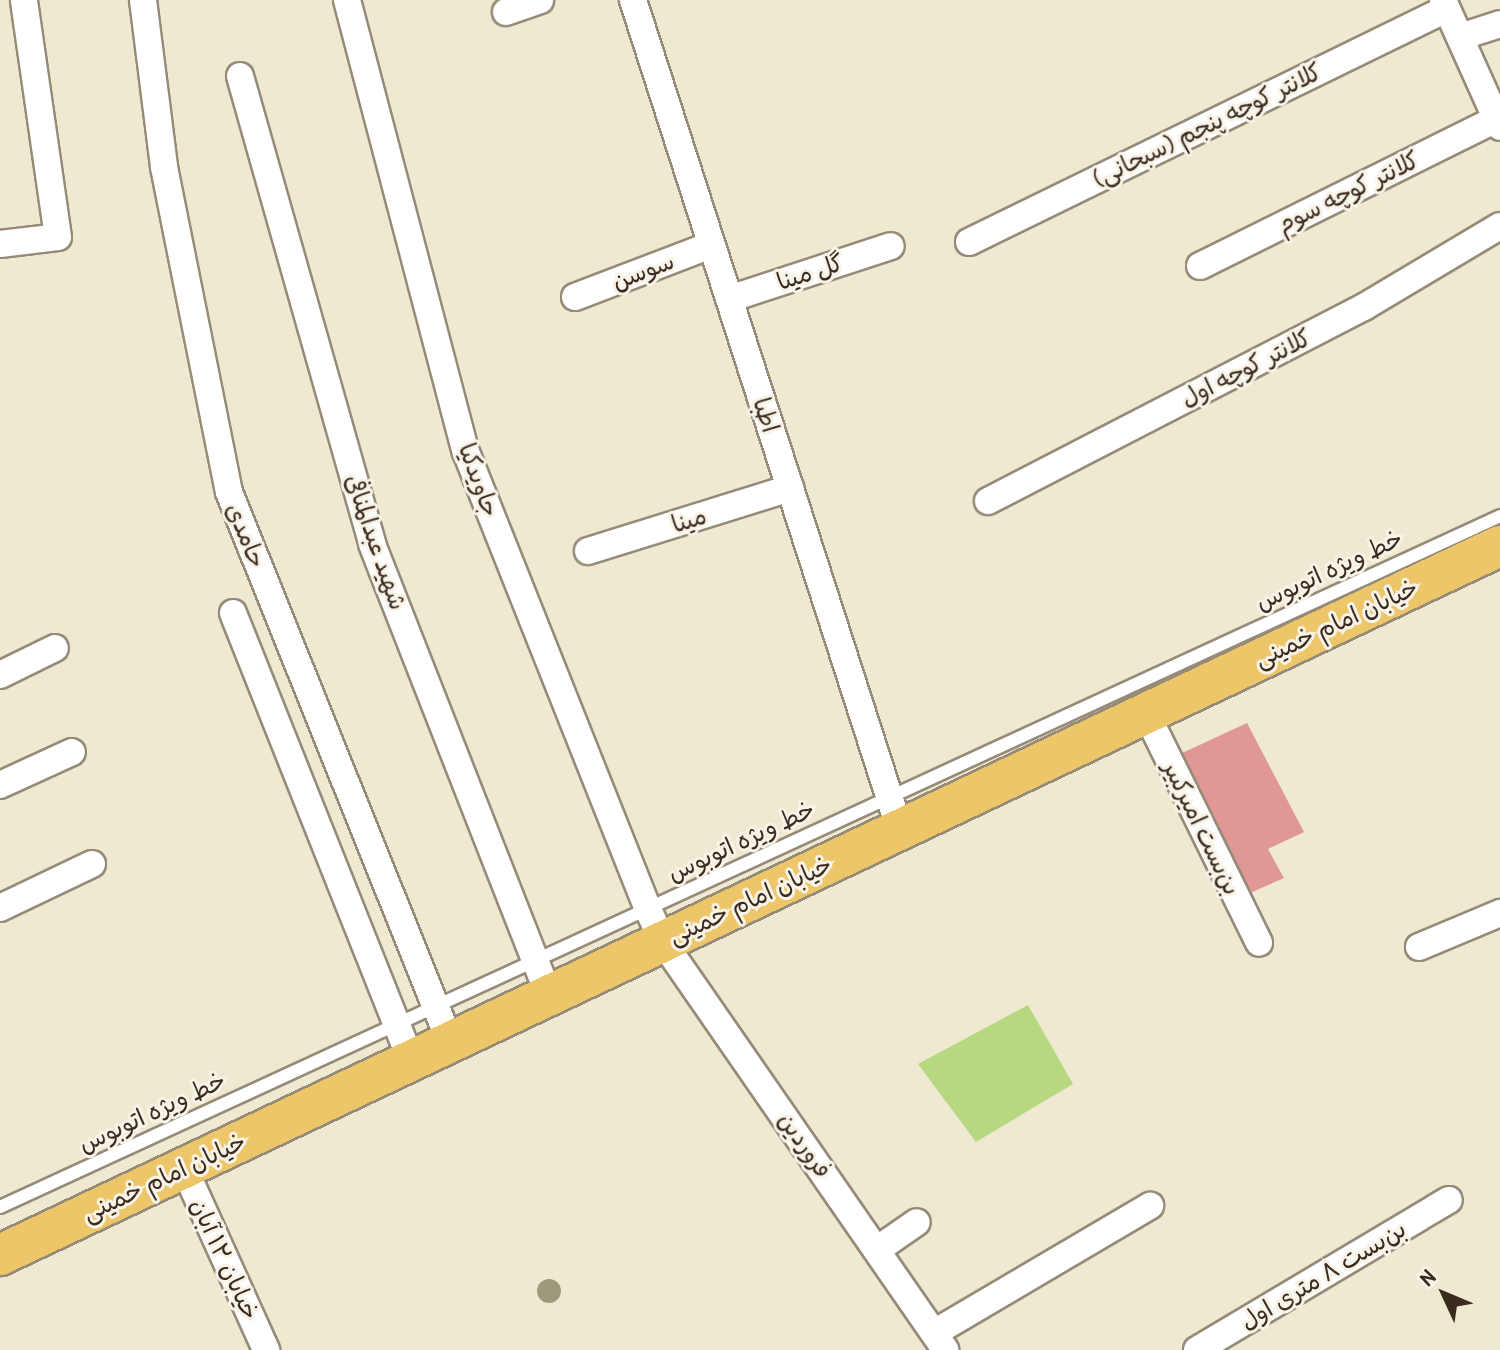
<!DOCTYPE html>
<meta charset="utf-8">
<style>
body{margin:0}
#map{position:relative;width:1500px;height:1350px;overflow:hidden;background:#f0e9d1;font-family:"Patrick Hand","Playpen Sans Arabic",sans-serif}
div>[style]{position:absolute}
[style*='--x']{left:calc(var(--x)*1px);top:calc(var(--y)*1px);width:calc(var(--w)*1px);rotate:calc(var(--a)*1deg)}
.green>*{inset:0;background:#b6d881}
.building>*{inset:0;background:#e09897}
.roads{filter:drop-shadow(2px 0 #968a78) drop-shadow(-2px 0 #968a78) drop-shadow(0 2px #968a78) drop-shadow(0 -2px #968a78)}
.lane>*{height:12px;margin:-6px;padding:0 6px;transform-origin:6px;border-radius:6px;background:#fff}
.street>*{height:26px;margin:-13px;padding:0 13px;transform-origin:13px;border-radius:13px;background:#fff}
.primary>*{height:40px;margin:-20px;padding:0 20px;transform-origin:20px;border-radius:20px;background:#ecc669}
.trees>*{width:24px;height:24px;margin:-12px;border-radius:50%;background:#9e987c}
span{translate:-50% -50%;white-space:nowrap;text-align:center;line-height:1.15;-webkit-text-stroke:6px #f7f3e8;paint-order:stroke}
.street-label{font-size:24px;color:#3b2a1e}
.north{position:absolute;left:1404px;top:1254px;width:80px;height:80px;-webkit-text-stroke:6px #f7f3e8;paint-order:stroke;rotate:314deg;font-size:22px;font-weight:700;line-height:32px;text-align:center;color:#3b2a1e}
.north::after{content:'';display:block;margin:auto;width:28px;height:36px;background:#3b2a1e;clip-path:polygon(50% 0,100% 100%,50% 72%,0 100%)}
</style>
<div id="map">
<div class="green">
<i style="clip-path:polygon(1028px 1005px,1073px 1084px,976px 1142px,918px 1064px)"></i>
</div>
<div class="building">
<i style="clip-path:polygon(1247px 723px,1304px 832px,1268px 849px,1284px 878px,1246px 895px,1180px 754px)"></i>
</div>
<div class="roads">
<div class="lane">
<i style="--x:0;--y:1207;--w:1652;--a:-24.73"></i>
</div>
<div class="street">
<i style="--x:143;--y:0;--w:168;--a:82.8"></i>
<i style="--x:164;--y:167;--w:331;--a:78.7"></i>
<i style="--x:229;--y:492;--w:593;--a:68.11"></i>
<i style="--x:347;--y:0;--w:467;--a:75.3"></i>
<i style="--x:466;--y:452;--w:492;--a:68.3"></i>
<i style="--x:648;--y:909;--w:36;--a:66"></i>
<i style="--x:663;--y:942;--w:496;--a:55.3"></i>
<i style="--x:633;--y:0;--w:872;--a:72.17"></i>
<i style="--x:1443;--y:0;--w:139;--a:65.8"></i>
<i style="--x:506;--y:12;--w:36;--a:-19"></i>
<i style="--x:1460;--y:37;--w:42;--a:-18"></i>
<i style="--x:240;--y:76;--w:486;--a:74.2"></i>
<i style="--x:372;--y:544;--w:484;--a:68.6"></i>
<i style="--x:969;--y:242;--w:531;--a:-26.03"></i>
<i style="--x:0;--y:244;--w:58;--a:-6.9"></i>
<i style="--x:58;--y:237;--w:239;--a:-98.2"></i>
<i style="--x:1200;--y:266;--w:330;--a:-26.4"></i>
<i style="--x:575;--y:297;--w:146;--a:-20.9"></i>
<i style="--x:729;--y:299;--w:170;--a:-18.1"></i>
<i style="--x:988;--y:501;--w:423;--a:-27.3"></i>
<i style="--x:1364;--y:307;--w:158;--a:-30.8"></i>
<i style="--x:588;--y:551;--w:212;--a:-17.3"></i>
<i style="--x:233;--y:613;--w:481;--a:68.3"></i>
<i style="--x:0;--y:675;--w:61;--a:-26.1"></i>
<i style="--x:1146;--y:713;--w:256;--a:63.8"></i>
<i style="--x:0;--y:785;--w:79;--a:-24.6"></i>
<i style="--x:0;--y:908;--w:102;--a:-25.6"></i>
<i style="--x:1419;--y:947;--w:88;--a:-22.8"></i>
<i style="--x:184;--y:1168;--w:200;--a:65.7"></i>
<i style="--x:878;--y:1249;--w:47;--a:-34.7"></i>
<i style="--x:934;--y:1333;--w:251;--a:-30.5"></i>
<i style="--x:1197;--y:1350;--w:293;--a:-30.8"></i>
</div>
<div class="primary">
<i style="--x:0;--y:1255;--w:1659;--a:-25.3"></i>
</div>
</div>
<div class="trees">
<i style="left:549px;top:1291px"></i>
</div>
<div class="street-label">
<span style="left:1207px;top:125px;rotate:-26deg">کلانتر کوچه پنجم (سبحانی)</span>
<span style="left:1348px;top:192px;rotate:-26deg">کلانتر کوچه سوم</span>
<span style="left:643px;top:271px;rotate:-21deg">سوسن</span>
<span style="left:810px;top:272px;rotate:-18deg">گل مینا</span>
<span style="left:1246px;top:368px;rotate:-27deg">کلانتر کوچه اول</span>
<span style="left:766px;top:415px;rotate:72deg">اطبا</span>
<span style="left:479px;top:480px;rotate:70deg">جاویدکیا</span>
<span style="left:689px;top:520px;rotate:-17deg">مینا</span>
<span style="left:246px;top:535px;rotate:68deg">حامدی</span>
<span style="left:376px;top:542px;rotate:71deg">شهید عبدالمنافی</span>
<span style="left:1329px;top:570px;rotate:-25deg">خط ویژه اتوبوس</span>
<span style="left:1336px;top:623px;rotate:-25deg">خیابان امام خمینی</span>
<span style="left:1202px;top:828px;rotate:64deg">بن‌بست امیرکبیر</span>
<span style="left:741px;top:841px;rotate:-25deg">خط ویژه اتوبوس</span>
<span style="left:750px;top:900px;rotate:-25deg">خیابان امام خمینی</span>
<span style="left:152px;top:1112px;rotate:-25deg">خط ویژه اتوبوس</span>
<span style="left:805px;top:1145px;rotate:55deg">فروردین</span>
<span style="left:164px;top:1177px;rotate:-25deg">خیابان امام خمینی</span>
<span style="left:225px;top:1259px;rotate:65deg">خیابان ١٣ آبان</span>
<span style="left:1323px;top:1275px;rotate:-31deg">بن‌بست ۸ متری اول</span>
</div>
<div class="north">N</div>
</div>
